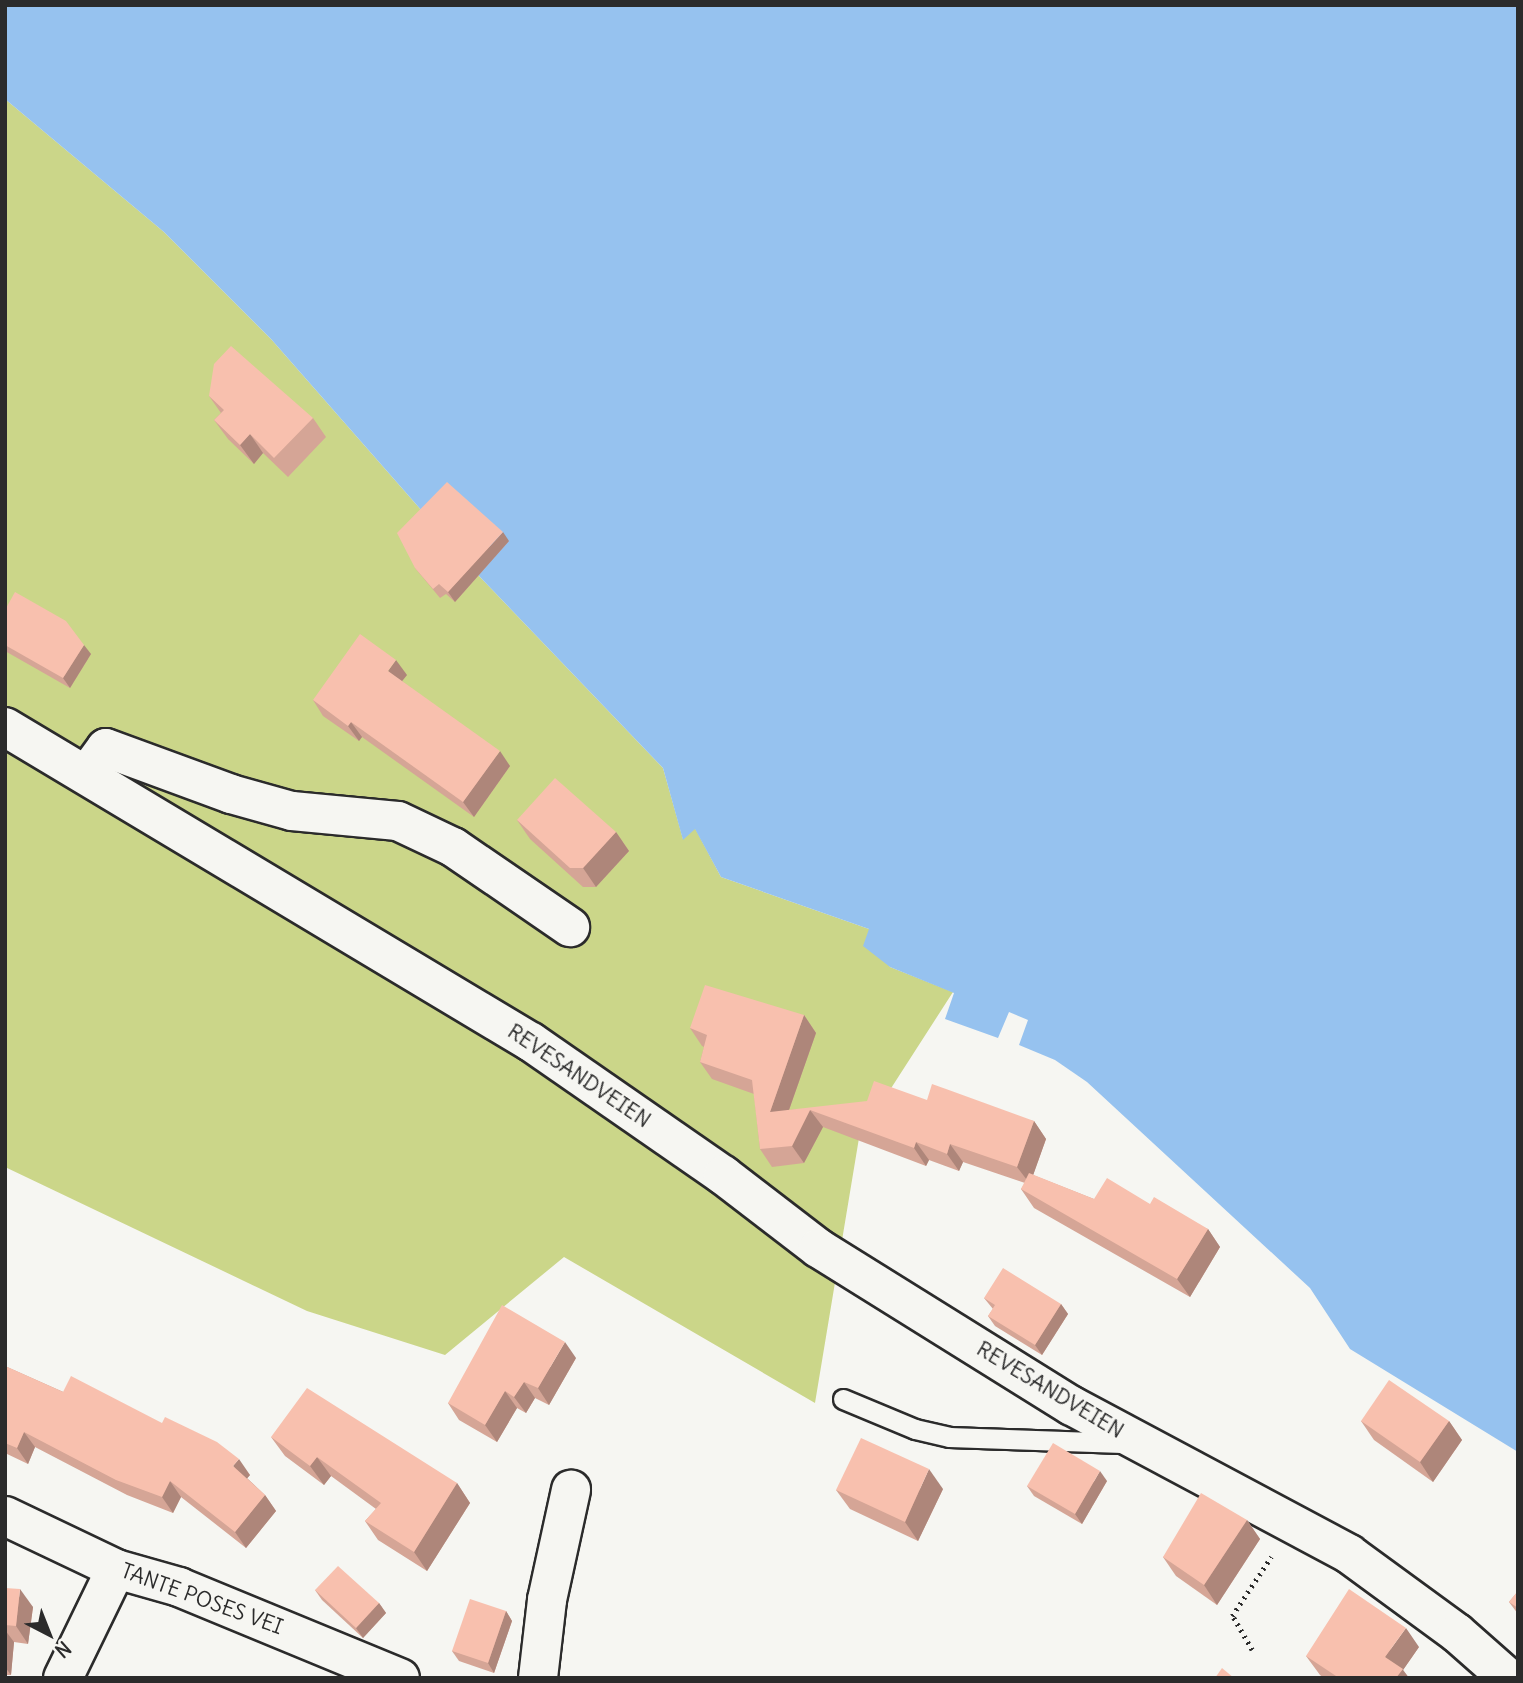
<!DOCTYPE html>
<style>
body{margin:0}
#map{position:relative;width:1523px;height:1683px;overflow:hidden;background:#f6f6f2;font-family:Delius,sans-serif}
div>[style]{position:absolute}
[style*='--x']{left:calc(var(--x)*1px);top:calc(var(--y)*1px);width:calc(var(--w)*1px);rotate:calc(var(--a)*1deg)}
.green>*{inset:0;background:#cbd689}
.water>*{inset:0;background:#96c2ef}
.path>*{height:4.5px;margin-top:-2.25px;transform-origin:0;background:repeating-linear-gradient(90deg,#2b2b2b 0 2px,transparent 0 7px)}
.roads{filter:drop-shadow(2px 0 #2b2b2b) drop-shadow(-2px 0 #2b2b2b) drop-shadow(0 2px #2b2b2b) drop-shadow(0 -2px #2b2b2b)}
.service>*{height:19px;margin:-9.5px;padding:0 9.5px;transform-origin:9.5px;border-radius:9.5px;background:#f6f6f2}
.minor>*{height:38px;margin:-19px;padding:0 19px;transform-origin:19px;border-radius:19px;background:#f6f6f2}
.secondary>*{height:38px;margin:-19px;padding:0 19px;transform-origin:19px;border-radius:19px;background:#f6f6f2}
.wall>*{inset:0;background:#d5a596}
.shaded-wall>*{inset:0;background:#ae867a}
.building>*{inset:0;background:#f8c0ae}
span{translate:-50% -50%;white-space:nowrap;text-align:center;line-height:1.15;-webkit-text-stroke:5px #f6f6f2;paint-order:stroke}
.street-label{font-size:21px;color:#2b2b2b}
.frame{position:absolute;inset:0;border:7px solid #2b2b2b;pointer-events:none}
.north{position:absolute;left:14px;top:1599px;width:70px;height:70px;-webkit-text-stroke:5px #f6f6f2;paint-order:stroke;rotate:138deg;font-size:19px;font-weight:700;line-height:28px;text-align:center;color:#2b2b2b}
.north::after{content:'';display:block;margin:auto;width:24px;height:32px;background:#2b2b2b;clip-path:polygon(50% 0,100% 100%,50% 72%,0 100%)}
</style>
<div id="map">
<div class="green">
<i style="clip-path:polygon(5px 99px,164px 232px,271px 339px,480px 577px,663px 768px,683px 839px,695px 828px,721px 877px,869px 929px,890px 967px,953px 992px,859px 1138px,815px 1403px,564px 1257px,445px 1355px,307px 1311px,5px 1167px)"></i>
</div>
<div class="water">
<i style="clip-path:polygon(5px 5px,1518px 5px,1518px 1452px,1350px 1349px,1310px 1288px,1087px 1082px,1055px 1060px,1019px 1045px,1028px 1020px,1009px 1012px,998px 1038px,945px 1019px,954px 993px,890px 967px,863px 946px,869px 929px,721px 877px,695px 829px,683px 840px,663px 768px,480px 577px,271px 339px,164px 232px,5px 99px)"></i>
</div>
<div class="path">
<i style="--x:1252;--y:1650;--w:39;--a:-120"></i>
<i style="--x:1232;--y:1616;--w:71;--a:-56.5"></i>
</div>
<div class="roads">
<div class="service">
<i style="--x:843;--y:1399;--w:78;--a:22.6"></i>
<i style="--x:915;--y:1429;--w:35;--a:13"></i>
<i style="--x:949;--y:1437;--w:173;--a:2"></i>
</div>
<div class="minor">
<i style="--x:87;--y:774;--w:32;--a:-54"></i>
<i style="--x:106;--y:748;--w:133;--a:20.2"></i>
<i style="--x:231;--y:794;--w:63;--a:15.6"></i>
<i style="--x:292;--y:811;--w:106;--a:5.4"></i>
<i style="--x:398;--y:821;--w:61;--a:25.3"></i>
<i style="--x:453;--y:847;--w:142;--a:34.4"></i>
<i style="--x:5;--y:1516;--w:123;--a:25.5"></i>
<i style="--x:116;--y:1569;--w:66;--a:15.9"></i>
<i style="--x:179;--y:1587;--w:239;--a:22.4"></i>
<i style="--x:63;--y:1678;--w:121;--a:-64.1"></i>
<i style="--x:538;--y:1678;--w:79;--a:-83.4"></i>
<i style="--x:547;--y:1600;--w:113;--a:-77.7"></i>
</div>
<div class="secondary">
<i style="--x:5;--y:727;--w:613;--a:30.92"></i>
<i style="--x:531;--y:1042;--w:234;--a:34.7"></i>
<i style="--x:723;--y:1175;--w:120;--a:37.5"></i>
<i style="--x:818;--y:1248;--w:299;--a:31.9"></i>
<i style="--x:1072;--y:1406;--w:314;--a:28.1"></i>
<i style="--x:1349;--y:1554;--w:134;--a:36.2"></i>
<i style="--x:1457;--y:1633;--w:68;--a:41.4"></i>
</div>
</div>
<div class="wall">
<i style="clip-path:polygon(209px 396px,313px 418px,326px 437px,288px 477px,263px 453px,254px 464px,228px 439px,214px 420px,221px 413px)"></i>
<i style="clip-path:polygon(509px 541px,455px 602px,446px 594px,440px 598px,415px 568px)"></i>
<i style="clip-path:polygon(5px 610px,91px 654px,70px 688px,5px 651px)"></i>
<i style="clip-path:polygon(407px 675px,402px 681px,510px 766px,474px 817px,362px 737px,359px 741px,323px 716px,313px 700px)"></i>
<i style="clip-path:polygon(517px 820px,616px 832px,629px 851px,596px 887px,583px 887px,530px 839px)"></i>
<i style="clip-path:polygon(804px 1015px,816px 1033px,789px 1110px,927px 1100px,1034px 1121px,1046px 1139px,1033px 1175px,1094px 1199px,1150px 1204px,1208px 1229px,1220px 1247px,1190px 1297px,1034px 1208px,1021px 1189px,1025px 1183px,963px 1162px,959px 1171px,929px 1160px,926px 1166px,823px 1127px,804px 1163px,772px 1167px,760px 1149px,754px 1094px,712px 1079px,700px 1062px,704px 1047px,702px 1046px,690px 1028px)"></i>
<i style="clip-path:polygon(984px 1298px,1061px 1304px,1068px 1314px,1042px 1355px,995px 1326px,988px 1316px,993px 1309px)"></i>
<i style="clip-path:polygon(576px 1358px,549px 1405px,535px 1398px,526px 1413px,517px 1408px,497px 1442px,459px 1420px,448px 1403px)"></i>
<i style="clip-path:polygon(5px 1366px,250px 1475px,247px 1478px,265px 1495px,276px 1511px,246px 1548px,181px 1497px,173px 1513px,127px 1495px,35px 1447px,28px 1464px,5px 1453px)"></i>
<i style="clip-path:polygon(1361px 1421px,1449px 1421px,1462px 1440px,1433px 1482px,1374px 1440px)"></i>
<i style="clip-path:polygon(271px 1437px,457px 1483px,470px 1503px,427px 1571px,378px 1540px,365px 1521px,376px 1509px,331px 1476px,324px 1485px,285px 1456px)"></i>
<i style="clip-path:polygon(1107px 1481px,1082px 1524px,1034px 1496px,1027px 1486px)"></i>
<i style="clip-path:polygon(943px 1489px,918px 1541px,850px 1509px,836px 1490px)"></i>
<i style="clip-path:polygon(1247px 1520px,1260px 1539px,1217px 1605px,1176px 1576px,1163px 1557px)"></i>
<i style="clip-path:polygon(5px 1578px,7px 1581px,6px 1588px,33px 1607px,28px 1644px,14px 1642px,11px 1675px,5px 1675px)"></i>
<i style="clip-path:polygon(315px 1590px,379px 1603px,386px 1613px,363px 1638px,322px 1600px)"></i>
<i style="clip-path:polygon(1518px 1591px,1518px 1614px,1509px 1602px)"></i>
<i style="clip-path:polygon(506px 1611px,512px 1621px,494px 1673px,459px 1661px,452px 1651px)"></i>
<i style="clip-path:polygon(1419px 1647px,1403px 1670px,1409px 1678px,1324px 1678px,1320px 1675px,1306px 1656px)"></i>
</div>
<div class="shaded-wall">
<i style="clip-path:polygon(250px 434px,263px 453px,254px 464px,240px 445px)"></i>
<i style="clip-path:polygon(503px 532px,509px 541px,455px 602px,448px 592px)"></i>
<i style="clip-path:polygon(84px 645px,91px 654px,70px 688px,63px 678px)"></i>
<i style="clip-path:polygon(396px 660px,407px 675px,398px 686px,388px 671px)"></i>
<i style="clip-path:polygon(351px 722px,362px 737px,359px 741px,348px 726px)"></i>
<i style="clip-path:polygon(500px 751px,510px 766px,474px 817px,463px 802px)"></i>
<i style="clip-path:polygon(616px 832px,629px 851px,596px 887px,583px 868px)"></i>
<i style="clip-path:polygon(804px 1015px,816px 1033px,782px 1130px,770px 1112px)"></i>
<i style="clip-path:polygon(810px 1110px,823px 1127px,804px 1163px,792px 1146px)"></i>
<i style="clip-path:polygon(1034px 1121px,1046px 1139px,1030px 1184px,1017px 1167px)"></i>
<i style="clip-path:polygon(916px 1142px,929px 1160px,926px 1166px,914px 1148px)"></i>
<i style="clip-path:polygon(950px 1144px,963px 1162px,959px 1171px,947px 1154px)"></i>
<i style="clip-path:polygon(1208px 1229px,1220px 1247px,1190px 1297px,1177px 1279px)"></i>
<i style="clip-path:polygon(1061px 1304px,1068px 1314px,1042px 1355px,1035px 1345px)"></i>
<i style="clip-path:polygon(565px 1342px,576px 1358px,549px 1405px,538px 1388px)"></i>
<i style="clip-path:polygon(524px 1382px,535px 1398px,526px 1413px,514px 1397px)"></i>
<i style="clip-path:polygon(505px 1391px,517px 1408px,497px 1442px,485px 1425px)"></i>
<i style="clip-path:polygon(1449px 1421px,1462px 1440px,1433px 1482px,1420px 1462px)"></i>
<i style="clip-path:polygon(24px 1432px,35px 1447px,28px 1464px,17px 1448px)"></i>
<i style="clip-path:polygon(317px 1457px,331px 1476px,324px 1485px,310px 1466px)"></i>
<i style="clip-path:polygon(239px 1459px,250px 1475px,244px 1482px,233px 1466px)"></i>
<i style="clip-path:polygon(929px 1469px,943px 1489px,918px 1541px,905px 1522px)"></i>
<i style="clip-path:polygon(1100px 1471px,1107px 1481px,1082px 1524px,1075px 1514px)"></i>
<i style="clip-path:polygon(170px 1481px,181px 1497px,173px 1513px,162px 1497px)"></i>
<i style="clip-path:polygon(457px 1483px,470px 1503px,427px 1571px,414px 1552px)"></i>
<i style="clip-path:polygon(265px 1495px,276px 1511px,246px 1548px,235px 1532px)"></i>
<i style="clip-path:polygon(1247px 1520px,1260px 1539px,1217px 1605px,1204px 1585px)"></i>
<i style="clip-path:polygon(20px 1589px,33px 1607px,28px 1644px,16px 1626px)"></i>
<i style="clip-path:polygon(379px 1603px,386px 1613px,363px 1638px,356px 1628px)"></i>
<i style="clip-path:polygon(506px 1611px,512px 1621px,494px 1673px,488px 1663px)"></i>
<i style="clip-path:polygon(1406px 1628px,1419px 1647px,1403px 1670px,1409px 1678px,1396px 1678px,1385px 1657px)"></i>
<i style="clip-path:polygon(5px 1630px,14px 1642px,11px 1675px,5px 1667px)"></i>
</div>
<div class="building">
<i style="clip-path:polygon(231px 346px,313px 418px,274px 458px,250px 434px,240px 445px,214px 420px,224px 410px,209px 396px,214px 364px)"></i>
<i style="clip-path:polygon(447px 482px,503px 532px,448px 592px,439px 584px,433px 589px,415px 568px,397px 533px)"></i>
<i style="clip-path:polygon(15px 592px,66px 621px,84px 645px,63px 678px,5px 645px,5px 610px)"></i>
<i style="clip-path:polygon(360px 634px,396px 660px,388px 671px,500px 751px,463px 802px,351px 722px,348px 726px,313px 700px)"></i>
<i style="clip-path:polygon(555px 778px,616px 832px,583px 868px,570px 868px,517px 820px)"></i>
<i style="clip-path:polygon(705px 985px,804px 1015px,770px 1112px,867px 1101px,874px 1081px,927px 1100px,932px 1084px,1034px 1121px,1017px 1167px,950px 1144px,947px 1154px,916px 1142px,914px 1148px,810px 1110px,792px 1146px,760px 1149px,752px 1080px,700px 1062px,707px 1035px,690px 1028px)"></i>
<i style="clip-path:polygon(1029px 1173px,1094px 1199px,1107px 1178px,1150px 1204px,1154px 1197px,1208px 1229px,1177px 1279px,1021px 1189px)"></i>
<i style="clip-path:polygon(1003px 1268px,1061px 1304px,1035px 1345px,988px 1316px,995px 1305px,984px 1298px)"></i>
<i style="clip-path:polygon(502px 1305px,565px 1342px,538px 1388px,524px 1382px,514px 1397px,505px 1391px,485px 1425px,448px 1403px)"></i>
<i style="clip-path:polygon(5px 1366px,63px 1392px,71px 1376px,162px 1423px,165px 1417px,217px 1442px,239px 1459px,233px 1466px,265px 1495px,235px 1532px,170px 1481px,162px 1497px,116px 1480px,24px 1432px,17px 1448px,5px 1443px)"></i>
<i style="clip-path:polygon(1389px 1380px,1449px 1421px,1420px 1462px,1361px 1421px)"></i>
<i style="clip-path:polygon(307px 1388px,457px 1483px,414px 1552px,365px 1521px,381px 1503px,317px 1457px,310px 1466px,271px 1437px)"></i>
<i style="clip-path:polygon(861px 1438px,929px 1469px,905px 1522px,836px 1490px)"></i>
<i style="clip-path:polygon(1053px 1443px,1100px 1471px,1075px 1514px,1027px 1486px)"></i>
<i style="clip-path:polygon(1201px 1493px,1247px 1520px,1204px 1585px,1163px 1557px)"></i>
<i style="clip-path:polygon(338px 1566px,379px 1603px,356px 1628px,315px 1590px)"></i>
<i style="clip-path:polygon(5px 1588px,20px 1589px,16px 1626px,5px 1625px)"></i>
<i style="clip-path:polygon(1349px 1589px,1406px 1628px,1385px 1657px,1403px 1669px,1396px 1678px,1339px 1678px,1306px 1656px)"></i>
<i style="clip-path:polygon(1518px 1591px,1518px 1608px,1509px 1602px)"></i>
<i style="clip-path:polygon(470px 1599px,506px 1611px,488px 1663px,452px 1651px)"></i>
<i style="clip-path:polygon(1222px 1668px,1234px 1678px,1215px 1678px)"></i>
</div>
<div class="street-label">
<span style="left:579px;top:1076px;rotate:34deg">REVESANDVEIEN</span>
<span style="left:1050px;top:1390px;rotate:31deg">REVESANDVEIEN</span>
<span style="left:202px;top:1599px;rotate:20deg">TANTE POSES VEI</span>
</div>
<div class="frame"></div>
<div class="north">N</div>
</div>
